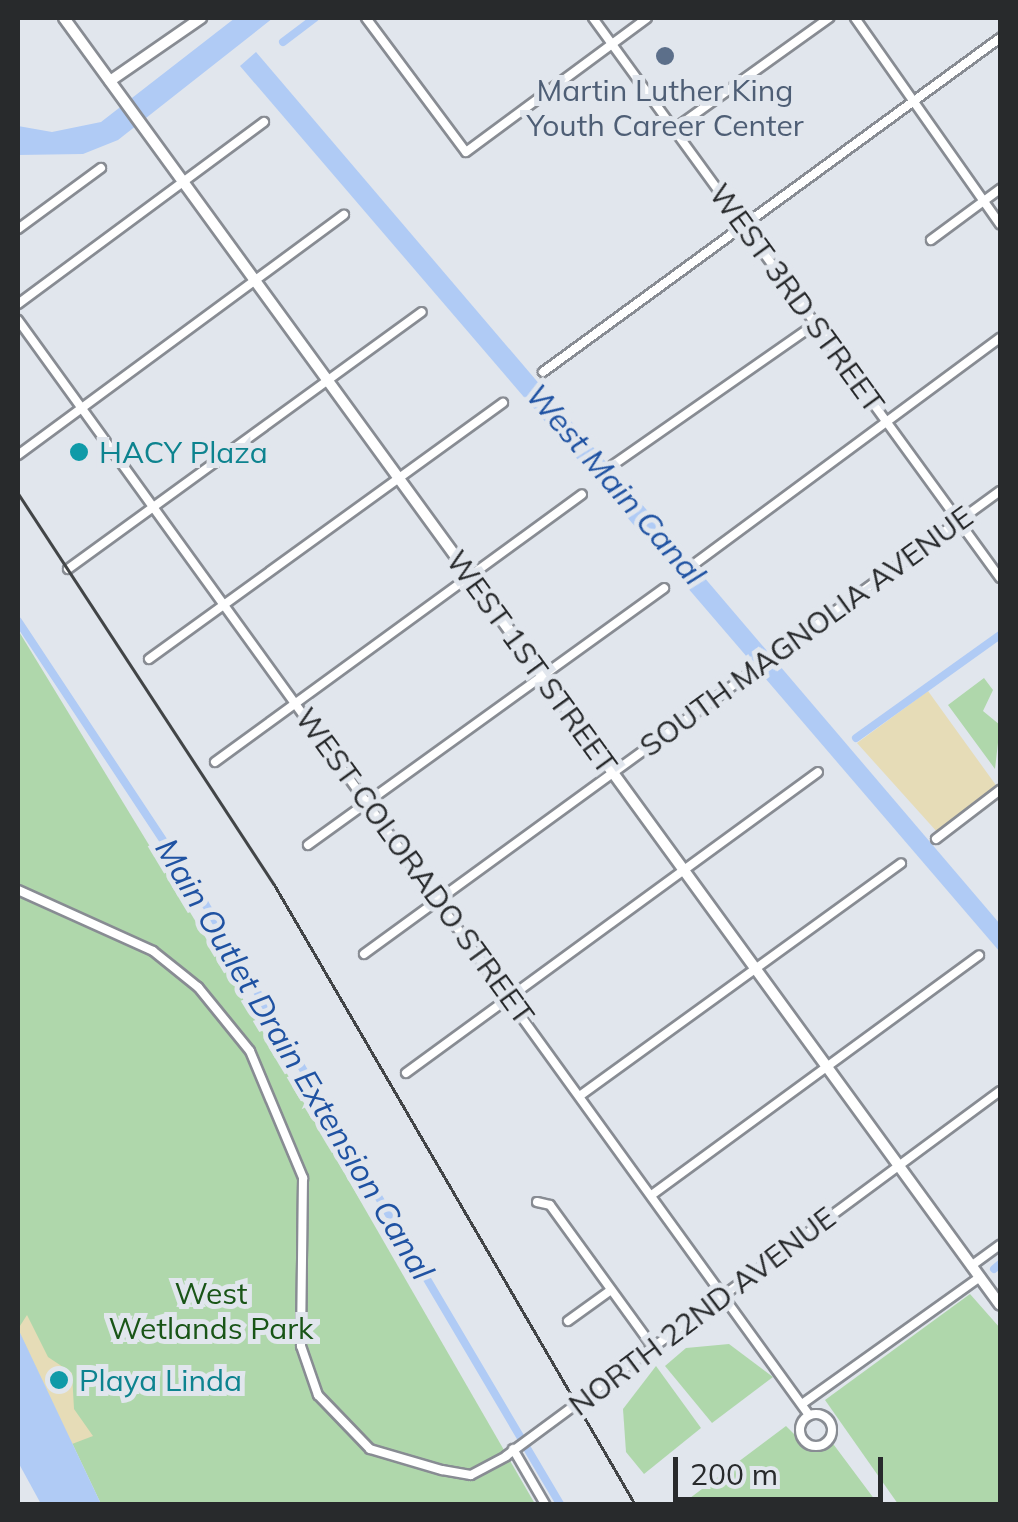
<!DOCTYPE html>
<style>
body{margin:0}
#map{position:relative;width:1018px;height:1522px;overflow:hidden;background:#e1e6ed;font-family:Mulish,sans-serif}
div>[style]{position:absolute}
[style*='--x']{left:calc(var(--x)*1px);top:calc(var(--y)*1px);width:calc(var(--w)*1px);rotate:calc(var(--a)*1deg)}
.green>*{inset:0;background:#afd7ab}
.sand>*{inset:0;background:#e6dcb7}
.water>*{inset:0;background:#b0cbf5}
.canal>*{height:8px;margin:-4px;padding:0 4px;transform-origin:4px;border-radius:4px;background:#b0cbf5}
.roads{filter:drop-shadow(2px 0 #888c93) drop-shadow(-2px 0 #888c93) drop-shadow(0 2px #888c93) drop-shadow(0 -2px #888c93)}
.minor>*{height:8px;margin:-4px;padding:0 4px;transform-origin:4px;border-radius:4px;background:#fff}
.minor>.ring{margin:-4px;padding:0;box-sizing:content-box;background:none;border:8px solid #fff;border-radius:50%}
.major>*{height:10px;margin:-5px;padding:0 5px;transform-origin:5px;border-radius:5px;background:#fff}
.rail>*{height:2.5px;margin:-1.25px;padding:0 1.25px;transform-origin:1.25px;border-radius:1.25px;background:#424547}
.dots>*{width:28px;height:28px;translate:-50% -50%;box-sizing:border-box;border:5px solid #e1e6ed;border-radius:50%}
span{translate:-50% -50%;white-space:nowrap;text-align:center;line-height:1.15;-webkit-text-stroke:10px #e1e6ed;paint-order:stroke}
.service-label{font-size:30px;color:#4e5e75}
.street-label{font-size:30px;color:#282a2c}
.culture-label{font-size:30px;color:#0d838f}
.left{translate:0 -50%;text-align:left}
.park-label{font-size:30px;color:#195517}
.water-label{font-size:32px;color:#1f52a2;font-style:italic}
.frame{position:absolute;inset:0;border:20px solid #282a2c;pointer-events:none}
.scale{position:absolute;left:673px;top:1457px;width:210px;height:45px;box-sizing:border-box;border:5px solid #282a2c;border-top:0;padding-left:12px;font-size:30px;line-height:35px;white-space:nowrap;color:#282a2c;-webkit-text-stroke:8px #e1e6ed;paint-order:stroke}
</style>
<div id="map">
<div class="green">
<i style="clip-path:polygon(18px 630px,263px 1032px,535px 1504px,101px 1504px,18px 1329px)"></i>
<i style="clip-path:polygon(984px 678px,993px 690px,983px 711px,1000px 725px,995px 769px,948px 705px)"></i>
<i style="clip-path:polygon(970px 1294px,1000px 1328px,1000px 1504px,898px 1504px,825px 1400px)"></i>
<i style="clip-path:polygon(729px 1344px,773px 1377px,712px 1423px,665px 1366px,686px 1348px)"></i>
<i style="clip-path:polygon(656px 1366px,701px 1428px,644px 1474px,626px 1452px,623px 1409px)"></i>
<i style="clip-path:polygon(786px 1426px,806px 1446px,831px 1441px,878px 1504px,682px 1504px)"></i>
</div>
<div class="sand">
<i style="clip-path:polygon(928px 691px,998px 788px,938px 833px,857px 743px)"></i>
<i style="clip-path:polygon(27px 1315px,48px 1357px,72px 1373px,74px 1409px,93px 1436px,72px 1444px,18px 1329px)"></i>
</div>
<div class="water">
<i style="clip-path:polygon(235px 18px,273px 18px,118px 140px,83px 154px,18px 155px,18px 126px,52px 132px,101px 122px)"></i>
<i style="clip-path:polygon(256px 52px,1000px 924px,1000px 952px,240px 66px)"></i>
<i style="clip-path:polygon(18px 1329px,22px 1337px,101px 1504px,41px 1504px,18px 1462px)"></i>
</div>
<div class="canal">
<i style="--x:283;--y:42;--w:40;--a:-37"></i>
<i style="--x:18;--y:621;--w:337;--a:56.5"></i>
<i style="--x:204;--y:902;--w:699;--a:59.4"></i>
<i style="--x:856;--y:738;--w:177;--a:-35.6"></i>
<i style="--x:994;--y:1269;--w:8;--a:-40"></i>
</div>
<div class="roads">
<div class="minor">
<i style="--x:366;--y:18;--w:167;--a:53.3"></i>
<i style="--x:466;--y:152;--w:225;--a:-36.5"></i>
<i style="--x:593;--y:18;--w:692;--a:53.99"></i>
<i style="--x:855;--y:18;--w:252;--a:54.9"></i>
<i style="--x:674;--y:129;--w:191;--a:-35.6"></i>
<i style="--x:18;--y:229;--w:103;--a:-36.3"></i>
<i style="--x:931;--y:240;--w:86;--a:-36.5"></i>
<i style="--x:18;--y:304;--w:306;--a:-36.5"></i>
<i style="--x:18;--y:320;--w:1351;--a:54.16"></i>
<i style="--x:543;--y:372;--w:566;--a:-36.16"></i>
<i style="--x:18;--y:455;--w:405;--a:-36.4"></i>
<i style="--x:613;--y:465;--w:246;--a:-34.9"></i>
<i style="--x:697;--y:562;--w:377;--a:-36.5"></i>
<i style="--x:68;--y:569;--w:437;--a:-36"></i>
<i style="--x:149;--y:659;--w:437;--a:-35.9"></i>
<i style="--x:215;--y:762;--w:454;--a:-36.1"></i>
<i style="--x:936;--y:839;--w:81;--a:-37.4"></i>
<i style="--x:308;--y:845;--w:439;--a:-35.8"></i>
<i style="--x:18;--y:890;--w:148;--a:24.3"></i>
<i style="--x:153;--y:951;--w:58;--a:38.7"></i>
<i style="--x:198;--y:987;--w:82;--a:50.9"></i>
<i style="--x:250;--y:1051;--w:138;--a:67.3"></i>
<i style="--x:303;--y:1178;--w:168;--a:90.7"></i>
<i style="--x:301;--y:1346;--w:52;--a:70.9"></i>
<i style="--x:318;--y:1395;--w:75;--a:46.1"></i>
<i style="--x:370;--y:1449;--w:75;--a:16.3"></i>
<i style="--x:442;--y:1470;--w:29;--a:10"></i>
<i style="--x:471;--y:1475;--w:40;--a:-28"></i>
<i style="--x:506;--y:1456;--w:614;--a:-36.46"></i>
<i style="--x:364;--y:954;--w:787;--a:-36.05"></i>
<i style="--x:406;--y:1073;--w:510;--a:-36.15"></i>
<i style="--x:581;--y:1095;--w:395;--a:-35.9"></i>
<i style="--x:653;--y:1194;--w:404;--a:-36.2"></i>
<i style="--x:537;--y:1202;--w:13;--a:13"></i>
<i style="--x:550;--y:1205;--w:174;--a:54.1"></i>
<i style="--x:971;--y:1266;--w:36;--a:-36"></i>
<i style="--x:568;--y:1321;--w:53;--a:-35.8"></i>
<i style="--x:802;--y:1404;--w:219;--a:-35.5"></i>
<i class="ring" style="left:800px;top:1414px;width:24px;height:24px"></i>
<i style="--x:513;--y:1449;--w:64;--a:59.8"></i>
</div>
<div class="major">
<i style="--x:64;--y:18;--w:1591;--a:53.97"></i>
<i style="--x:110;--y:81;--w:111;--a:-34.7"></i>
</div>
</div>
<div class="rail">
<i style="--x:18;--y:493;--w:467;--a:56.8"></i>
<i style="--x:274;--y:884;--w:717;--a:59.79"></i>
</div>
<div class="dots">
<i style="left:665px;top:56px;background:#5c6f8a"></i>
<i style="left:79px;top:452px;background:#0f9aa8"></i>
<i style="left:59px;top:1380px;background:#0f9aa8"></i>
</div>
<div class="service-label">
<span style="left:665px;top:107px">Martin Luther King<br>Youth Career Center</span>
</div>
<div class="street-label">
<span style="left:797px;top:298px;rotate:54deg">WEST 3RD STREET</span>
<span style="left:806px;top:631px;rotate:-36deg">SOUTH MAGNOLIA AVENUE</span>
<span style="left:532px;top:662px;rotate:54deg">WEST 1ST STREET</span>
<span style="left:415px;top:866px;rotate:54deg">WEST COLORADO STREET</span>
<span style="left:702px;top:1311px;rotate:-37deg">NORTH 22ND AVENUE</span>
</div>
<div class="culture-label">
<span class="left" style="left:99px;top:452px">HACY Plaza</span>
<span class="left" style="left:79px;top:1380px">Playa Linda</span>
</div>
<div class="park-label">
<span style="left:211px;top:1310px">West<br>Wetlands Park</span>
</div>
<div class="water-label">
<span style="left:616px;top:484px;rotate:49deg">West Main Canal</span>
<span style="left:295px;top:1059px;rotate:59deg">Main Outlet Drain Extension Canal</span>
</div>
<div class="frame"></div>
<div class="scale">200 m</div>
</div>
